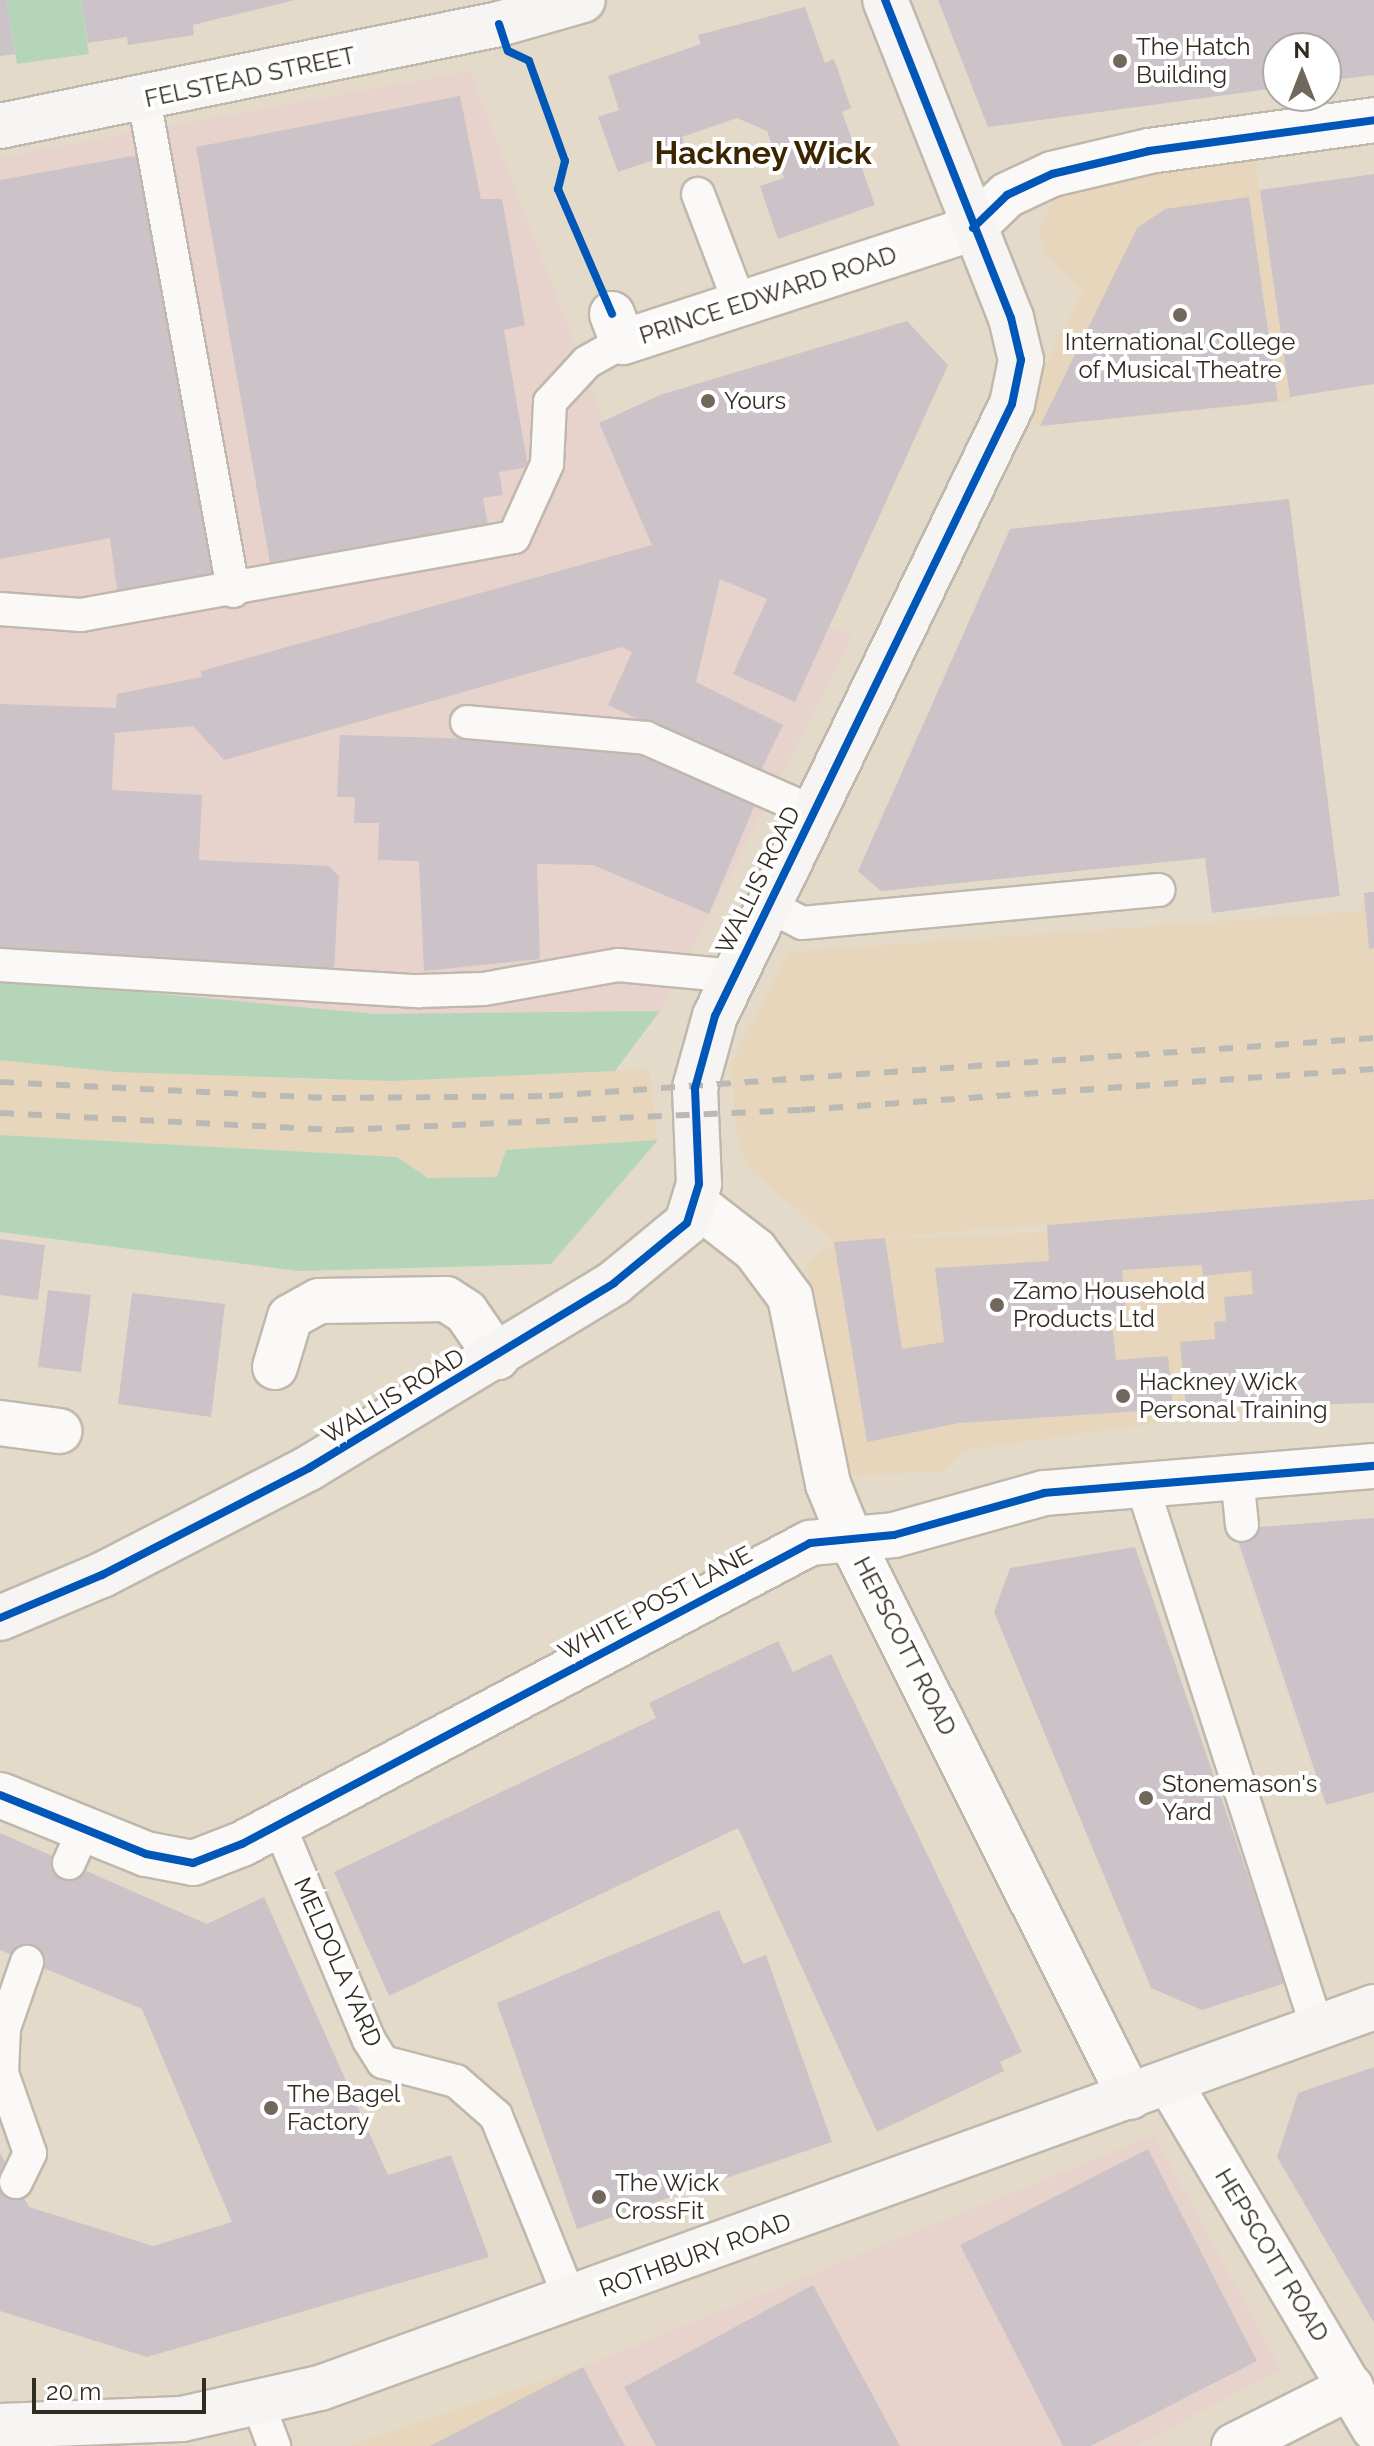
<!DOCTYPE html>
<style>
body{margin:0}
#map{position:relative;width:1374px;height:2446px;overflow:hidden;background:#e4daca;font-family:Raleway,sans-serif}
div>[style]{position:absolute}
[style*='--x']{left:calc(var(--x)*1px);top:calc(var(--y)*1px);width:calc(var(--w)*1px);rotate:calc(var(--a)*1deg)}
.built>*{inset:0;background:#e7d6bb}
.industrial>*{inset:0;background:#e7d3cb}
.green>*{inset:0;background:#b5d5b9}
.building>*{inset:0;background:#cbc3c8}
.roads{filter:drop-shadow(2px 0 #c0b8ac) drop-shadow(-2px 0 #c0b8ac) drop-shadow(0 2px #c0b8ac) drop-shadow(0 -2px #c0b8ac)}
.lane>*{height:32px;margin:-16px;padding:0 16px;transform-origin:16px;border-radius:16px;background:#fbf9f7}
.street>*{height:44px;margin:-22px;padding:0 22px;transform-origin:22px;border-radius:22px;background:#fbf9f7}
.secondary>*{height:44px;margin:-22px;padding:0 22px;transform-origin:22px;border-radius:22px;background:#f7f4f4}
.rail>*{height:6px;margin-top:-3px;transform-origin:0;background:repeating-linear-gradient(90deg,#bbb9b5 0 14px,transparent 0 28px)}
.cycleway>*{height:8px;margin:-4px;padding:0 4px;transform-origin:4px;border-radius:4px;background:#0057b8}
.dots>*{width:22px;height:22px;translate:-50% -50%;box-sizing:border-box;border:4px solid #fff;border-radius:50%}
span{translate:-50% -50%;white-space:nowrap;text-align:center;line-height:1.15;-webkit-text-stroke:8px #fff;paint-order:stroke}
.poi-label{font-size:24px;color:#322b20}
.left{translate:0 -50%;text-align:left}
.street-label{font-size:24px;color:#322b20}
.district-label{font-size:32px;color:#3c2501;font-weight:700}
.north{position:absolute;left:1262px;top:32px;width:80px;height:80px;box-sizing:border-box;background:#fff;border:2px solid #adaaa6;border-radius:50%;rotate:0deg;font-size:22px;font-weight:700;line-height:32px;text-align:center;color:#322b20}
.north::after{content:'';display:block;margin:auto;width:28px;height:36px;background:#70685c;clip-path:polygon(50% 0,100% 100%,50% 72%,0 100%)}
.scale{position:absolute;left:32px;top:2378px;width:174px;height:36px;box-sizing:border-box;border:4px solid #322b20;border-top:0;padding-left:10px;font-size:24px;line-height:28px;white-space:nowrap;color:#322b20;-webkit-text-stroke:6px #fff;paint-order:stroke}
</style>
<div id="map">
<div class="built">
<i style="clip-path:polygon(1254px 154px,1291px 401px,1040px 426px,1019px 417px,1083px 290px,1045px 254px,1038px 232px,1052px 202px,1072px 188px)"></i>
<i style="clip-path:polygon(evenodd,1374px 892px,1374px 1199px,1245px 1209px,1265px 1408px,964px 1450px,942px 1472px,853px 1475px,840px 1463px,806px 1264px,834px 1242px,746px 1166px,737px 1135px,731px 1064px,788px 952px,1362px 911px,1364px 893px,1374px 892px,1216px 1211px,1070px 1231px,878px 1239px,927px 1234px,1216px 1211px)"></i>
<i style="clip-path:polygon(0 1060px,317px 1080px,649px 1069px,658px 1140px,506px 1150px,497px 1177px,428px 1178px,397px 1157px,0 1135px)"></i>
<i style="clip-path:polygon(583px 2367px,625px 2446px,349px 2446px)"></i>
</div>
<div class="industrial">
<i style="clip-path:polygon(470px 71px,652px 545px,852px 637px,660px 1011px,376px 1014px,0 979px,0 157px)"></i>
<i style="clip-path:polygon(1154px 2135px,1281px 2369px,1137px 2446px,625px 2446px,583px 2367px)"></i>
</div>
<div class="green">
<i style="clip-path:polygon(6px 0,81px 0,89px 54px,17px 64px)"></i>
<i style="clip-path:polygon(0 979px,376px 1014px,660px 1011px,615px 1071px,391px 1081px,116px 1072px,0 1060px)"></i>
<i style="clip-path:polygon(0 1135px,397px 1157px,428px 1178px,497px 1177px,506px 1150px,658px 1140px,551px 1264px,298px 1271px,0 1232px)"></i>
</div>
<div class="building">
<i style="clip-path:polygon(0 0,6px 0,15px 54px,0 56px)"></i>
<i style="clip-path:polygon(81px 0,295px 0,193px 25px,194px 35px,128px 45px,127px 37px,88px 43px)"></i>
<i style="clip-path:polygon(938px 0,1374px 0,1374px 75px,1326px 81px,1326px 48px,1278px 48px,1278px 88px,988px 127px)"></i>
<i style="clip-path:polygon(805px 7px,825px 63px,834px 59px,851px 108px,842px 112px,875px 205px,778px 239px,760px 186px,784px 178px,767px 131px,737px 118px,682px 137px,686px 149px,618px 172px,598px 117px,619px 110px,608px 76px,701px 44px,698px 35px)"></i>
<i style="clip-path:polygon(460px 96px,481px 199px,502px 199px,525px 325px,504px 330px,528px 467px,499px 472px,503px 495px,483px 498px,489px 530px,271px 568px,196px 147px)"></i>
<i style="clip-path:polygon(144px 154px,221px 577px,118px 597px,110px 538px,0 559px,0 180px)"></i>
<i style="clip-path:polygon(1374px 174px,1374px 384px,1290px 397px,1260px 190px)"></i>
<i style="clip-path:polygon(1249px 197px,1278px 401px,1040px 426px,1137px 228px,1165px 209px)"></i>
<i style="clip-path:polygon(907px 321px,948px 365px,795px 702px,733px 674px,767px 599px,720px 579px,696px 682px,783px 725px,758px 776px,608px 705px,632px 652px,622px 647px,224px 760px,193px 726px,115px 733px,112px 790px,202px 795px,199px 860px,329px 866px,339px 876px,334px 974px,0 948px,0 704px,116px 708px,117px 694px,202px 677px,201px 671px,652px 545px,599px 423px,660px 395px)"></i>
<i style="clip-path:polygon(1289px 499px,1340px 896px,1212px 913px,1205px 858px,881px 891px,858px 871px,1010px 529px)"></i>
<i style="clip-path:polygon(340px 735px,615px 743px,756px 802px,709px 914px,593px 865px,537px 864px,540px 959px,424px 971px,419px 861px,378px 860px,379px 823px,354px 823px,355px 797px,337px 797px)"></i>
<i style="clip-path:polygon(1374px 892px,1374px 948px,1369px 949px,1364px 893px)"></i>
<i style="clip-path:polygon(1374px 1199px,1374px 1403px,1186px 1408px,1180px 1342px,1215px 1339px,1214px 1322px,1226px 1321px,1224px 1297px,1253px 1294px,1251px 1271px,1203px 1276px,1202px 1265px,1122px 1270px,1126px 1313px,1111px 1315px,1116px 1360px,1168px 1356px,1173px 1409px,959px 1423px,867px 1442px,834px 1242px,885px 1238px,902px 1349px,944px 1342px,935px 1268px,1049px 1261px,1047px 1225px)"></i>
<i style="clip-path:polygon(0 1239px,45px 1245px,38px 1300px,0 1295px)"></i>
<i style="clip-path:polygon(48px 1290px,91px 1295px,81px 1372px,38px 1367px)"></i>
<i style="clip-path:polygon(132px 1293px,225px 1304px,211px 1417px,118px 1404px)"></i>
<i style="clip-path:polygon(1374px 1518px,1374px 1792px,1326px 1805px,1234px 1529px)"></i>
<i style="clip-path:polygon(1135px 1547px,1285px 1983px,1202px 2010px,1151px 1988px,994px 1612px,1010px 1568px)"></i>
<i style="clip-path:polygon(778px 1641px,793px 1672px,831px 1654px,1022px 2052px,1000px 2062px,1004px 2071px,877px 2132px,738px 1828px,389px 1996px,334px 1872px,656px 1718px,649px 1703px)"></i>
<i style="clip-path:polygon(0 1833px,207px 1924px,264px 1897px,388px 2175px,451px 2155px,489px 2257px,147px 2357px,0 2311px,0 2153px,29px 2207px,153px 2246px,232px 2222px,142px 2009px,0 1950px)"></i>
<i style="clip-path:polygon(719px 1910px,743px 1964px,766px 1955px,832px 2142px,577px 2229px,497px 2003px)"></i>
<i style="clip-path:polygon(1374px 2067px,1374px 2323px,1277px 2157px,1298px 2093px)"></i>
<i style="clip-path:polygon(1148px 2149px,1257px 2361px,1091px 2446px,1063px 2446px,960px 2245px)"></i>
<i style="clip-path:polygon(813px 2285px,900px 2446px,656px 2446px,624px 2387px)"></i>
<i style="clip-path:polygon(583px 2367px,625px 2446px,430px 2446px)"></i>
</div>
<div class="roads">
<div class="lane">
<i style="--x:144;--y:99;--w:500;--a:79.7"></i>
<i style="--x:698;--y:194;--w:118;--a:69.1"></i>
<i style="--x:0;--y:609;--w:81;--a:4.2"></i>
<i style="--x:81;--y:615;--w:440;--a:-10.2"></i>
<i style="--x:514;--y:537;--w:80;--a:-65.7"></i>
<i style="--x:547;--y:464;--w:62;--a:-87.2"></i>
<i style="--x:550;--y:402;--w:54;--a:-47.2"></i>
<i style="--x:587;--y:362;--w:41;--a:-29.1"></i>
<i style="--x:467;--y:722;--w:180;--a:5.1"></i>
<i style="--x:646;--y:738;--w:183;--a:23.9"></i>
<i style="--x:767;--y:905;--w:39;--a:27"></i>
<i style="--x:802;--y:923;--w:358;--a:-5.3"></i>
<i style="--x:0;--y:965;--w:420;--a:3.6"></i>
<i style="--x:419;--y:991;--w:65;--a:-1.8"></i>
<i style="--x:484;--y:989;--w:136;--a:-10.2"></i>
<i style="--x:618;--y:965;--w:117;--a:5.4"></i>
<i style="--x:1237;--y:1476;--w:49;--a:84.2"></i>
<i style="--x:1142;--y:1485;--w:570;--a:72.11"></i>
<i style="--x:279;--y:1825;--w:233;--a:67.3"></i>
<i style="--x:369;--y:2040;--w:26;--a:58"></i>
<i style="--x:383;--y:2062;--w:75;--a:14.6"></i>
<i style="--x:456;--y:2081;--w:53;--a:41.2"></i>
<i style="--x:496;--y:2116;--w:200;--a:67.9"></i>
<i style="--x:69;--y:1863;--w:34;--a:-66"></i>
<i style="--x:16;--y:2182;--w:32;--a:-64"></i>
<i style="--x:30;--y:2153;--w:85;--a:-109.3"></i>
<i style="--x:2;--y:2073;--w:45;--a:-87.5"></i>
<i style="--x:4;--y:2028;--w:70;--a:-70.8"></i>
<i style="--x:259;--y:2406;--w:43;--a:69.4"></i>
</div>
<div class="street">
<i style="--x:612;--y:314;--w:30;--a:69"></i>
<i style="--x:623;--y:342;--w:368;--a:-18"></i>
<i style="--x:973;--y:228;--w:47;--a:-44.1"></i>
<i style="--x:1007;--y:195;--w:50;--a:-25"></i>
<i style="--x:1052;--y:174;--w:100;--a:-13.3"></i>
<i style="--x:1149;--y:151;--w:227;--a:-7.8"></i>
<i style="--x:696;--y:1204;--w:75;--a:37.9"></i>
<i style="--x:755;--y:1250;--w:59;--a:53.3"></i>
<i style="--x:790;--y:1297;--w:191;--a:78.5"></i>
<i style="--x:828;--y:1484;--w:58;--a:67.8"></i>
<i style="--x:850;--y:1538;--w:625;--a:63.39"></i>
<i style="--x:275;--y:1367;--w:52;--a:-73.3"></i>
<i style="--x:290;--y:1317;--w:33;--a:-29"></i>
<i style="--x:319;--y:1301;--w:127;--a:-0.9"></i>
<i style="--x:446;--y:1299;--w:24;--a:33"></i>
<i style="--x:466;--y:1312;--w:55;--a:55.4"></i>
<i style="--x:0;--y:1423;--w:60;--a:7.7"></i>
<i style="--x:0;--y:1795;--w:157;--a:22"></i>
<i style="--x:146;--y:1854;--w:48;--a:10.8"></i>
<i style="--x:193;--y:1863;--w:53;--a:-21.2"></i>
<i style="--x:242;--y:1844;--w:643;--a:-27.92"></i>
<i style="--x:810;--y:1543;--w:84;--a:-5.4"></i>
<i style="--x:894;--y:1535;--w:156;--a:-15.6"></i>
<i style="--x:1044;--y:1493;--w:331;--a:-4.7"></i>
<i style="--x:1169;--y:2082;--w:403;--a:59.4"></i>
<i style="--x:1234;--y:2446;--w:131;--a:-26.8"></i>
</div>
<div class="secondary">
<i style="--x:0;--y:126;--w:509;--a:-11.55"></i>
<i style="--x:499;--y:24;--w:87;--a:-15.9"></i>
<i style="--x:0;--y:1618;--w:111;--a:-22.9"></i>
<i style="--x:102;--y:1575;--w:233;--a:-27.3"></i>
<i style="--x:309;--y:1468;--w:357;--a:-31.2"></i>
<i style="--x:614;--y:1283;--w:94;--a:-39.4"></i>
<i style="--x:687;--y:1223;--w:41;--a:-72.9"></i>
<i style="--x:699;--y:1184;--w:96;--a:-92.4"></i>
<i style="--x:695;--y:1088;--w:75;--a:-74.5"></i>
<i style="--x:715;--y:1016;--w:680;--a:-64.11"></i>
<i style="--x:1012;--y:404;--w:45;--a:-78.4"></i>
<i style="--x:1021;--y:360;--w:43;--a:-103.4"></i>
<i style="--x:1011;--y:318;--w:342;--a:-111.6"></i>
<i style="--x:0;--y:2426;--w:182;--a:-2.2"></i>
<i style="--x:182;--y:2419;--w:141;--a:-12.7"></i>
<i style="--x:320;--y:2388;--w:1121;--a:-19.87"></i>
</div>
</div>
<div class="rail">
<i style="--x:0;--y:1082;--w:332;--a:2.8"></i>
<i style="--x:332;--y:1098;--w:217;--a:-0.5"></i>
<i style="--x:549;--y:1096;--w:827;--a:-4.02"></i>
<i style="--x:0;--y:1113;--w:340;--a:2.9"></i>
<i style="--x:340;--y:1130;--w:461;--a:-2.5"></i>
<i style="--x:801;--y:1110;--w:574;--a:-4.09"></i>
</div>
<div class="cycleway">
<i style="--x:499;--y:24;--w:28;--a:72"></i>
<i style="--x:508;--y:51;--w:23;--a:25"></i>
<i style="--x:529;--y:61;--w:106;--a:70.2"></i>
<i style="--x:565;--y:161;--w:29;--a:104"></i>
<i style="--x:558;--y:189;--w:136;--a:66.6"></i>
<i style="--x:973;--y:228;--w:47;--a:-44.1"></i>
<i style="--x:1007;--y:195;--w:50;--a:-25"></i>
<i style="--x:1052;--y:174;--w:100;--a:-13.3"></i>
<i style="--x:1149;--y:151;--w:227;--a:-7.8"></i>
<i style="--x:0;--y:1618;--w:111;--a:-22.9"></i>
<i style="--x:102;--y:1575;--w:233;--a:-27.3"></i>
<i style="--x:309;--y:1468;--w:357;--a:-31.2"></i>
<i style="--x:614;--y:1283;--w:94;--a:-39.4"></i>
<i style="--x:687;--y:1223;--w:41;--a:-72.9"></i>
<i style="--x:699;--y:1184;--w:96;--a:-92.4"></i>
<i style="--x:695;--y:1088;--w:75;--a:-74.5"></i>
<i style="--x:715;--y:1016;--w:680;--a:-64.11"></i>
<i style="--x:1012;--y:404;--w:45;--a:-78.4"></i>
<i style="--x:1021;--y:360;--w:43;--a:-103.4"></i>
<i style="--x:1011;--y:318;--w:342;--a:-111.6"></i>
<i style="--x:0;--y:1795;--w:157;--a:22"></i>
<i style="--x:146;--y:1854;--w:48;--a:10.8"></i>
<i style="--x:193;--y:1863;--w:53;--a:-21.2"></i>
<i style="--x:242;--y:1844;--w:643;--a:-27.92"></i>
<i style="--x:810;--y:1543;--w:84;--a:-5.4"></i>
<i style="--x:894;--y:1535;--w:156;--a:-15.6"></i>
<i style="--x:1044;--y:1493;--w:331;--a:-4.7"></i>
</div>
<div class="dots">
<i style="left:1120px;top:61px;background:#70685c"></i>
<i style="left:1180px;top:315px;background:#70685c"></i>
<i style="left:708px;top:401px;background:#70685c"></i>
<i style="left:997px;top:1305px;background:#70685c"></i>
<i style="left:1123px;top:1396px;background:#70685c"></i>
<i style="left:1146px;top:1798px;background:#70685c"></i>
<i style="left:271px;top:2108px;background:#70685c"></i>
<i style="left:599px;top:2197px;background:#70685c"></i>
</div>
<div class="poi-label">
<span class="left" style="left:1136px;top:61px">The Hatch<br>Building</span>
<span style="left:1180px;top:356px">International College<br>of Musical Theatre</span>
<span class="left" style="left:724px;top:401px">Yours</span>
<span class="left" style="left:1013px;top:1305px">Zamo Household<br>Products Ltd</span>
<span class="left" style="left:1139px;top:1396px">Hackney Wick<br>Personal Training</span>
<span class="left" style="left:1162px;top:1798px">Stonemason's<br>Yard</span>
<span class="left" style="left:287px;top:2108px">The Bagel<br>Factory</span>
<span class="left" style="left:615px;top:2197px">The Wick<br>CrossFit</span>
</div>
<div class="street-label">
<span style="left:250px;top:77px;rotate:-12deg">FELSTEAD STREET</span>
<span style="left:768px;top:295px;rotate:-18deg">PRINCE EDWARD ROAD</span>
<span style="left:758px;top:880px;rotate:-64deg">WALLIS ROAD</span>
<span style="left:393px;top:1396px;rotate:-31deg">WALLIS ROAD</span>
<span style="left:655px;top:1603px;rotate:-28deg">WHITE POST LANE</span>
<span style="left:905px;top:1646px;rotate:63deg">HEPSCOTT ROAD</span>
<span style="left:338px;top:1962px;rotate:66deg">MELDOLA YARD</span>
<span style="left:695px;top:2255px;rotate:-20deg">ROTHBURY ROAD</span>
<span style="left:1272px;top:2255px;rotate:59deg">HEPSCOTT ROAD</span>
</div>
<div class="district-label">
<span style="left:763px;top:153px">Hackney Wick</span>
</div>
<div class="north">N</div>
<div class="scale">20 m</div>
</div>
